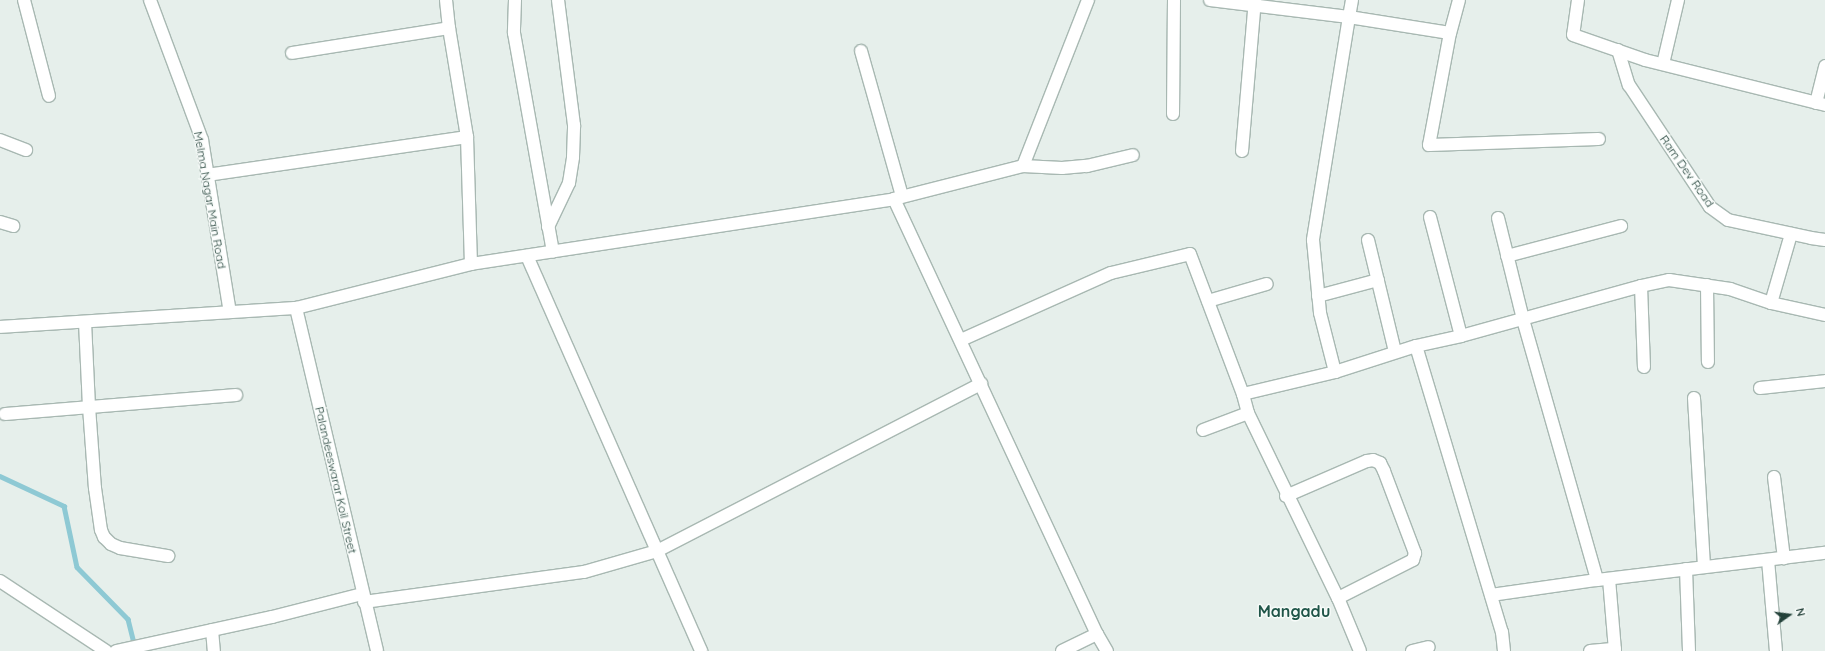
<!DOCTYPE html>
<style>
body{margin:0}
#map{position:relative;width:1825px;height:651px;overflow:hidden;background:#e6efeb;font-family:Quicksand,sans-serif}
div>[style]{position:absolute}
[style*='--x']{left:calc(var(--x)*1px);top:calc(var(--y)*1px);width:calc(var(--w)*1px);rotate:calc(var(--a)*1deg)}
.stream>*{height:4.5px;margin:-2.25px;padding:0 2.25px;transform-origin:2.25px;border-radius:2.25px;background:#8ec9d4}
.roads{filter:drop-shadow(1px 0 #a8b8b2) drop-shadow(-1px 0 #a8b8b2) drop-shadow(0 1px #a8b8b2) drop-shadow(0 -1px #a8b8b2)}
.minor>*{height:12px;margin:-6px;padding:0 6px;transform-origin:6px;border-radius:6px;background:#fff}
span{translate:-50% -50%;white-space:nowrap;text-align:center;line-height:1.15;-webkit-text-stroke:3px #f7fbf9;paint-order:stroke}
.street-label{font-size:12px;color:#24423a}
.district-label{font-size:16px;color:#1f5548;font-weight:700}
.north{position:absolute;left:1769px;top:595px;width:40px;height:40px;-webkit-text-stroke:3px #f7fbf9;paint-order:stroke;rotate:76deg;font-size:11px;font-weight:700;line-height:16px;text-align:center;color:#24423a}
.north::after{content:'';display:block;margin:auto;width:14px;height:18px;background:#24423a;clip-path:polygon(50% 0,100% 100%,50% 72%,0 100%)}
</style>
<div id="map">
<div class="stream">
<i style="--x:0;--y:476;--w:71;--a:25.1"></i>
<i style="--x:64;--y:506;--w:62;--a:78"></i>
<i style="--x:77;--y:567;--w:73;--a:45.6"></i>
<i style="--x:128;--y:619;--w:29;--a:76"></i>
</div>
<div class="roads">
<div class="minor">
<i style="--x:24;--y:0;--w:99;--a:75.4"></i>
<i style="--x:150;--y:0;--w:149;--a:69.6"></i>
<i style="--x:202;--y:140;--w:174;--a:80.8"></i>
<i style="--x:446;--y:0;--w:28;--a:84"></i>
<i style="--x:449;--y:28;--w:110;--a:80.6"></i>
<i style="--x:467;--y:137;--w:127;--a:88.2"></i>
<i style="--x:515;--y:0;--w:33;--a:92"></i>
<i style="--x:514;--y:33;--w:222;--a:79.9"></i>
<i style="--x:1088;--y:0;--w:178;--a:111.4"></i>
<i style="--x:1023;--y:166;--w:133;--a:165.7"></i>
<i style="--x:894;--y:199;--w:480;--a:65"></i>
<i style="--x:1097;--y:634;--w:20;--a:60"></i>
<i style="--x:1210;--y:0;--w:140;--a:7"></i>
<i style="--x:1349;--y:17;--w:226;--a:99.2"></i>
<i style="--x:1313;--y:240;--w:73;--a:84.5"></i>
<i style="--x:1320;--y:313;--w:61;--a:75.7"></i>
<i style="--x:1352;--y:0;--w:17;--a:100"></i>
<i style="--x:1349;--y:17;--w:102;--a:9"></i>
<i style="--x:1459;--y:0;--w:34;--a:105"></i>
<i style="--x:1450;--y:33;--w:114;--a:100.6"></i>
<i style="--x:1429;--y:145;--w:170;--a:-2"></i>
<i style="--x:1578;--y:0;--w:35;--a:98"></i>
<i style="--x:1573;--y:35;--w:76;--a:19.1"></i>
<i style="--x:1645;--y:60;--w:186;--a:14"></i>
<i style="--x:1618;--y:50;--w:37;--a:73"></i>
<i style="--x:1629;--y:85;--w:146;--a:56.4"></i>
<i style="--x:1710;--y:207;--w:22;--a:36"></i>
<i style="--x:1728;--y:220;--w:85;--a:12.2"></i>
<i style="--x:1811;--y:238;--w:14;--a:8"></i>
<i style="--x:861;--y:51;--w:151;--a:74.2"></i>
<i style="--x:292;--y:53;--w:159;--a:-9"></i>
<i style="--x:1663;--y:64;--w:66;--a:-76.8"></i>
<i style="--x:1816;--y:103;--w:38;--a:-76"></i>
<i style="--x:1173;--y:114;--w:114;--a:-89.5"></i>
<i style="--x:0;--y:140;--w:28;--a:21"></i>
<i style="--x:1242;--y:151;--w:152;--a:-85.1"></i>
<i style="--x:1023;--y:166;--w:39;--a:3"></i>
<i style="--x:1062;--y:168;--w:25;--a:-5"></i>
<i style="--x:1087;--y:166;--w:47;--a:-13.4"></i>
<i style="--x:207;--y:175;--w:263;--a:-8.3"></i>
<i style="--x:1430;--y:217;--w:123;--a:75.4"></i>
<i style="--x:1498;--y:218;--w:108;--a:76.1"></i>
<i style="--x:1524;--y:323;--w:267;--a:74.1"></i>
<i style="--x:0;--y:222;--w:14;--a:17"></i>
<i style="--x:548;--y:227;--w:49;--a:-64.5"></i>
<i style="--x:569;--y:183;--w:26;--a:-81"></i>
<i style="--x:573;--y:157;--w:32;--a:-88"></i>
<i style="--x:574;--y:125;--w:126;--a:-97.3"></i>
<i style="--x:1368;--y:240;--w:115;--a:76.4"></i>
<i style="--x:527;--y:256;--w:432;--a:66.2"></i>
<i style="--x:1507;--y:256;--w:118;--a:-14.7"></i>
<i style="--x:1707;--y:285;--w:77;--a:89.3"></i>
<i style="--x:1641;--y:286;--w:81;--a:87.9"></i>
<i style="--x:1318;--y:296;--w:62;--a:-14.9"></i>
<i style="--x:1208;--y:301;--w:61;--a:-16.1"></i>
<i style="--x:1771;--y:303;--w:72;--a:-73.8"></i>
<i style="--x:296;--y:308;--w:352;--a:76.7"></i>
<i style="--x:85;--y:322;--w:85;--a:87.3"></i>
<i style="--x:89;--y:407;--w:81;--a:85.8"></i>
<i style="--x:95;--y:488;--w:42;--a:81.9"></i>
<i style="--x:101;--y:530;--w:8;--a:67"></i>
<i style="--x:104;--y:537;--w:10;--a:45"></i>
<i style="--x:111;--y:544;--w:10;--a:24"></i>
<i style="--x:120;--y:548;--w:49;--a:9.5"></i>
<i style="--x:0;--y:327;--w:297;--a:-3.7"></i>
<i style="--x:296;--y:308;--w:180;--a:-14.1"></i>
<i style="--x:471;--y:264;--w:428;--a:-8.7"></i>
<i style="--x:961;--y:340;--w:164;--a:-24.1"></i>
<i style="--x:1111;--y:273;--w:81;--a:-13.5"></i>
<i style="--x:1190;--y:254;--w:150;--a:69.3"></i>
<i style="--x:1416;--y:346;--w:299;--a:73.3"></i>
<i style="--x:1502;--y:632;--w:19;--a:84"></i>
<i style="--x:1760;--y:388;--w:65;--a:-6.1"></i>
<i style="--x:1694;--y:398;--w:169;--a:86.6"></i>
<i style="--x:1248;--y:413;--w:206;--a:64.1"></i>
<i style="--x:1338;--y:598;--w:57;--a:67.5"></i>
<i style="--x:5;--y:414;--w:232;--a:-4.7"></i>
<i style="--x:1203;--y:430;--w:48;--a:-20.7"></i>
<i style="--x:1248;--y:413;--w:20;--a:-105"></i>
<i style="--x:1243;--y:394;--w:95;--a:-13.4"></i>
<i style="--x:1335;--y:372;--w:85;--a:-17.8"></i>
<i style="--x:1416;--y:346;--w:46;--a:-12.5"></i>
<i style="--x:1461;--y:336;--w:187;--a:-15.5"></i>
<i style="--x:1641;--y:286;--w:29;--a:-12"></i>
<i style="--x:1669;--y:280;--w:62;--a:8.4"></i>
<i style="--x:1730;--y:289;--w:43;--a:18.9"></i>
<i style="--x:1771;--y:303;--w:55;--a:12.5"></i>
<i style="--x:1774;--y:477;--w:82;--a:83"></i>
<i style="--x:1286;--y:496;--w:88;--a:-23.4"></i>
<i style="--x:1367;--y:461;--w:6;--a:-9"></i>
<i style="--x:1373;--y:460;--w:8;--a:23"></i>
<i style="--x:1380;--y:463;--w:9;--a:63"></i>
<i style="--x:1384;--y:471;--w:88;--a:69.3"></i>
<i style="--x:1415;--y:553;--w:7;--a:106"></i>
<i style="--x:1413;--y:560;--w:84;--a:153.1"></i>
<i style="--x:1768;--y:560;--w:91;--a:85"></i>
<i style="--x:1686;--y:569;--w:82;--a:87.9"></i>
<i style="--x:1609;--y:579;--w:72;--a:85.2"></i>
<i style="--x:0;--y:581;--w:127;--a:33.4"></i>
<i style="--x:1491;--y:595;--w:107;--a:-8.1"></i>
<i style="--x:1597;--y:580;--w:230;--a:-6.8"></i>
<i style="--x:364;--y:602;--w:222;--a:-7.8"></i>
<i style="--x:584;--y:572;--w:76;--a:-16"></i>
<i style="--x:657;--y:551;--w:365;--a:-27.3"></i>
<i style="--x:212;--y:630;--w:21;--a:85"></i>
<i style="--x:116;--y:651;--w:160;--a:-12.3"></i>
<i style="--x:272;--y:617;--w:93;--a:-14.3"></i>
<i style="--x:1062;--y:651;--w:39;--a:-26"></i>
<i style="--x:1412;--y:651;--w:17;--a:-13"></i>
<i style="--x:1590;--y:651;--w:25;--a:-5"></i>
</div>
</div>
<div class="street-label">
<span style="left:1687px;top:171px;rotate:55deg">Ram Dev Road</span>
<span style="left:210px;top:200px;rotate:80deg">Melma Nagar Main Road</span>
<span style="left:336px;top:480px;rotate:77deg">Palandeeswarar Koil Street</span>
</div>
<div class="district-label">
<span style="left:1294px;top:611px">Mangadu</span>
</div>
<div class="north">N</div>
</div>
